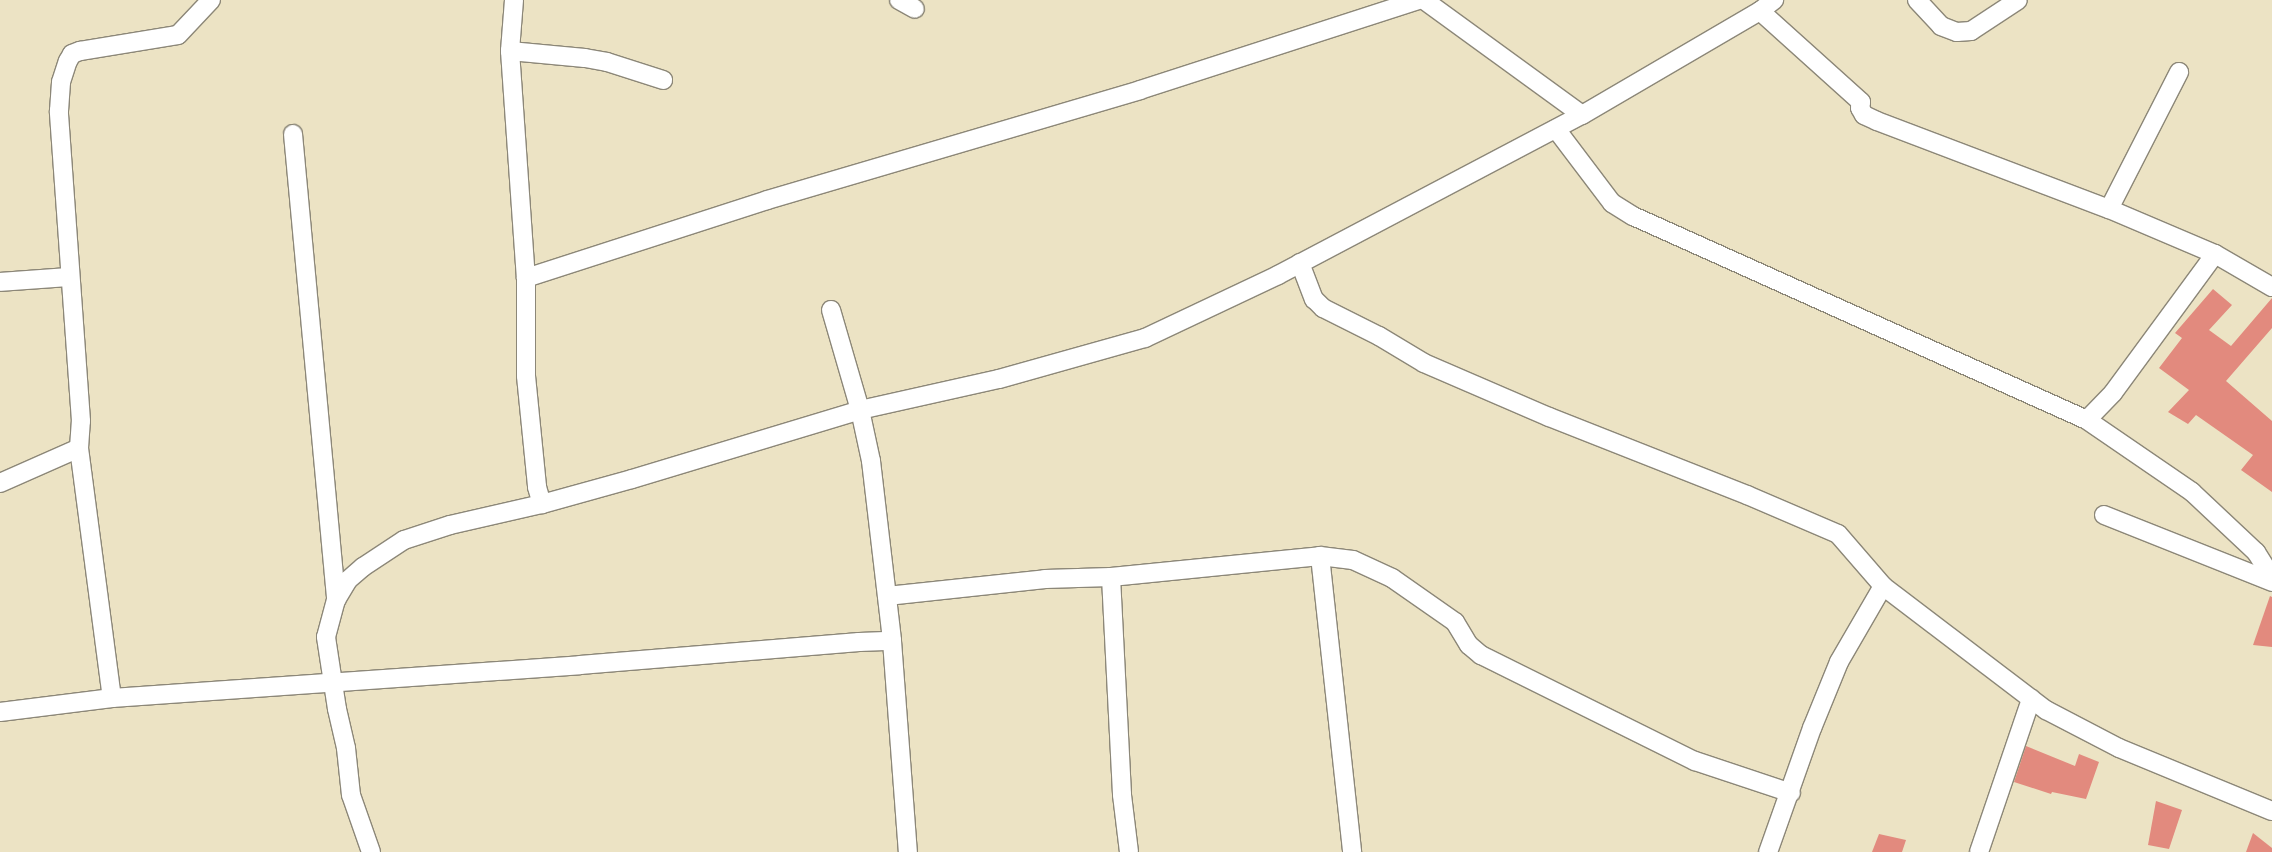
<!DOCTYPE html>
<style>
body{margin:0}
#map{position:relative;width:2272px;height:852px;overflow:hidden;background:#ece3c4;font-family:Caveat,sans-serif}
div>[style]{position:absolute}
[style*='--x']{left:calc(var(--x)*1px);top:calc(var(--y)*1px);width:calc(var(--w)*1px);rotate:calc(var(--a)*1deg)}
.building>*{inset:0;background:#e28a7e}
.roads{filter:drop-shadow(1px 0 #8c8778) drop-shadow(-1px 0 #8c8778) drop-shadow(0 1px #8c8778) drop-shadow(0 -1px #8c8778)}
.street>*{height:18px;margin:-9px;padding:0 9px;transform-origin:9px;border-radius:9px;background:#fff}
span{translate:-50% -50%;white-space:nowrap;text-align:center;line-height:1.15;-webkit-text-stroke:5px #f7f3e8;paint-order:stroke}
</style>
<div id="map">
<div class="building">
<i style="clip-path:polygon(2213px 289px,2232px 305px,2209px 330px,2231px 346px,2272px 298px,2272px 328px,2226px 381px,2272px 421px,2272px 492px,2241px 470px,2253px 455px,2196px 415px,2188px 424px,2168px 412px,2189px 390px,2159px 368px,2182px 338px,2175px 333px)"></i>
<i style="clip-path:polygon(2270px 596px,2272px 597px,2272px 647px,2253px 645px)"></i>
<i style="clip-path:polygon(2026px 746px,2075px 766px,2079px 754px,2099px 762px,2086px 799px,2052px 792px,2051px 794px,2014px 782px)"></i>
<i style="clip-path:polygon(2156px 801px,2182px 810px,2169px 849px,2148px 845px)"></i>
<i style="clip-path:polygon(2253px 833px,2272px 848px,2272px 852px,2246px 852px)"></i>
<i style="clip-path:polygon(1879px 834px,1906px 840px,1902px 852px,1872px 852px)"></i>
</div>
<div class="roads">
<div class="street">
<i style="--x:514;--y:0;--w:51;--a:94.5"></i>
<i style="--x:510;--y:51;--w:228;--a:86"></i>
<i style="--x:526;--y:278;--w:98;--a:90"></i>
<i style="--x:526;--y:376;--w:112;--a:84.3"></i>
<i style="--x:537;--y:487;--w:18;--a:74"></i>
<i style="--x:899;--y:0;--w:18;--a:29"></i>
<i style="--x:1424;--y:0;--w:195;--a:36"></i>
<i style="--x:1917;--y:0;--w:35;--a:47"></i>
<i style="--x:1941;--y:26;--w:17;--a:21"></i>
<i style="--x:1957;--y:32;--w:14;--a:-4"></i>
<i style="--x:1971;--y:31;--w:56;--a:-33.4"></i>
<i style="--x:1760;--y:11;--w:136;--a:42"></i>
<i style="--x:1861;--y:102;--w:6;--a:99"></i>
<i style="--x:1860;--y:108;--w:8;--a:60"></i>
<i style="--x:1864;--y:115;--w:14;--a:25"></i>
<i style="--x:1877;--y:121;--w:248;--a:20.8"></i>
<i style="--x:2109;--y:209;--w:115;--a:23"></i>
<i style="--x:2215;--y:254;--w:66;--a:30.1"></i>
<i style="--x:510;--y:51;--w:75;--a:5.3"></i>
<i style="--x:585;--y:58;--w:22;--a:10"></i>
<i style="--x:607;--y:62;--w:59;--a:17.8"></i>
<i style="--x:1556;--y:129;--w:93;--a:52.9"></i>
<i style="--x:1612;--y:203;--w:25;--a:32"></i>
<i style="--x:1633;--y:216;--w:498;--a:24.2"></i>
<i style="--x:293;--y:134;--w:468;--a:84.7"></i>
<i style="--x:2109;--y:209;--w:154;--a:-62.9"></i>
<i style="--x:2215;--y:254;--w:172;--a:126.3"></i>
<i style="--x:2113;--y:393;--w:37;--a:134"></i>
<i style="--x:2087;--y:420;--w:127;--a:34.4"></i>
<i style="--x:2192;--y:492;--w:88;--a:43.2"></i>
<i style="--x:2256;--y:552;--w:31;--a:58"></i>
<i style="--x:1300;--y:263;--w:39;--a:69"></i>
<i style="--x:1314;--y:299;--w:13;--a:45"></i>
<i style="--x:1323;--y:308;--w:63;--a:26.6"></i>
<i style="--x:1379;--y:336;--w:52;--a:31"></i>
<i style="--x:1424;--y:363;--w:136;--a:23.4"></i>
<i style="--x:1549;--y:417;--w:213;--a:21.5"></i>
<i style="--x:1747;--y:495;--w:99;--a:23.2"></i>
<i style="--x:1838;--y:534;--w:69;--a:49.1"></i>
<i style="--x:1883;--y:586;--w:88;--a:120.1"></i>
<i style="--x:1839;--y:662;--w:71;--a:112.2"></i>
<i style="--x:1812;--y:728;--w:132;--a:109.5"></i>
<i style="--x:526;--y:278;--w:253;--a:-17.9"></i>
<i style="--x:767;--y:200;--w:389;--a:-16.4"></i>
<i style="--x:1140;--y:90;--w:292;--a:-17.9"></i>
<i style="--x:0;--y:282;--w:70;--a:-4.1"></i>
<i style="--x:831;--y:310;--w:104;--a:73.8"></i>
<i style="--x:860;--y:410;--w:52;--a:77.8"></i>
<i style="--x:871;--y:461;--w:181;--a:83.3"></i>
<i style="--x:892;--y:641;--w:212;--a:85.7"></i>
<i style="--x:79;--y:448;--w:252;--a:82.5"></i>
<i style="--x:0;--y:483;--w:86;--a:-23.9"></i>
<i style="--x:79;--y:448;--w:27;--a:-86"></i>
<i style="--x:81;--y:421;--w:311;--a:-94.1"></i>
<i style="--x:59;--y:111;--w:29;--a:-86"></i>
<i style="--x:61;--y:82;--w:22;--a:-72"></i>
<i style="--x:68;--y:61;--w:8;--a:-60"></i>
<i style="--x:72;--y:54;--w:9;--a:-21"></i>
<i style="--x:80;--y:51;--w:99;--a:-9.3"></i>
<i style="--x:178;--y:35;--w:48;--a:-46.7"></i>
<i style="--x:2104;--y:515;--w:181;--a:21.7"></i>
<i style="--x:1320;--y:556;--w:33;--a:7"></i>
<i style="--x:1353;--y:560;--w:43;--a:24.8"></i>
<i style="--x:1392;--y:578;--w:77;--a:34.9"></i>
<i style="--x:1455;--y:622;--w:27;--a:59"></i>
<i style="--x:1469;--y:645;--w:16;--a:40"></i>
<i style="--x:1481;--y:655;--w:239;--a:26.4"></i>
<i style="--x:1695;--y:761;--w:101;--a:18.4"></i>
<i style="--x:1111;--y:577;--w:218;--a:87.1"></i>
<i style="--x:1122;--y:795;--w:57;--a:83"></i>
<i style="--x:1883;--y:586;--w:205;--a:37.3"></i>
<i style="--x:2046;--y:710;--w:82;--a:27.5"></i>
<i style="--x:2119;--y:748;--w:165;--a:22.4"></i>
<i style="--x:887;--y:596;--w:159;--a:-6.1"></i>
<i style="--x:1045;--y:579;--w:66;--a:-1.7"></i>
<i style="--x:1111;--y:577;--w:210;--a:-5.7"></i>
<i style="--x:1320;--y:556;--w:298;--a:83.8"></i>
<i style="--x:0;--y:712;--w:113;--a:-7.1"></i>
<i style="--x:112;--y:698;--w:469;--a:-4"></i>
<i style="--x:580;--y:665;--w:280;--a:-4.7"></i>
<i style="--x:859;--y:642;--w:33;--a:-2"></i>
<i style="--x:371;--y:852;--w:60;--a:-109.3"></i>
<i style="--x:351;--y:795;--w:47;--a:-96.1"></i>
<i style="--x:346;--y:748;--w:40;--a:-103"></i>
<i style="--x:337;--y:709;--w:73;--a:-98.7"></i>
<i style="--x:326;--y:637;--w:38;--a:-75"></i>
<i style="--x:336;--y:600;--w:23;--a:-59"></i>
<i style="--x:348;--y:580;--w:20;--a:-41"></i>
<i style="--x:363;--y:567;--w:49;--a:-33.4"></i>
<i style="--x:404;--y:540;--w:48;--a:-18.1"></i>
<i style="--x:450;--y:525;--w:94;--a:-12.9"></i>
<i style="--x:542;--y:504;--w:93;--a:-15.5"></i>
<i style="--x:632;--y:479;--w:238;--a:-16.8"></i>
<i style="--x:860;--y:410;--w:142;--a:-12.6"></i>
<i style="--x:999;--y:379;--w:152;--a:-15.7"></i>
<i style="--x:1145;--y:338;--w:147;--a:-25.3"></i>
<i style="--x:1278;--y:275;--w:344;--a:-27.8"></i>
<i style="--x:1582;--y:115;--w:206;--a:-30.3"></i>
<i style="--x:1760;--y:11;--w:18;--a:-38"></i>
<i style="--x:1979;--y:852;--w:162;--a:-71.2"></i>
</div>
</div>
</div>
